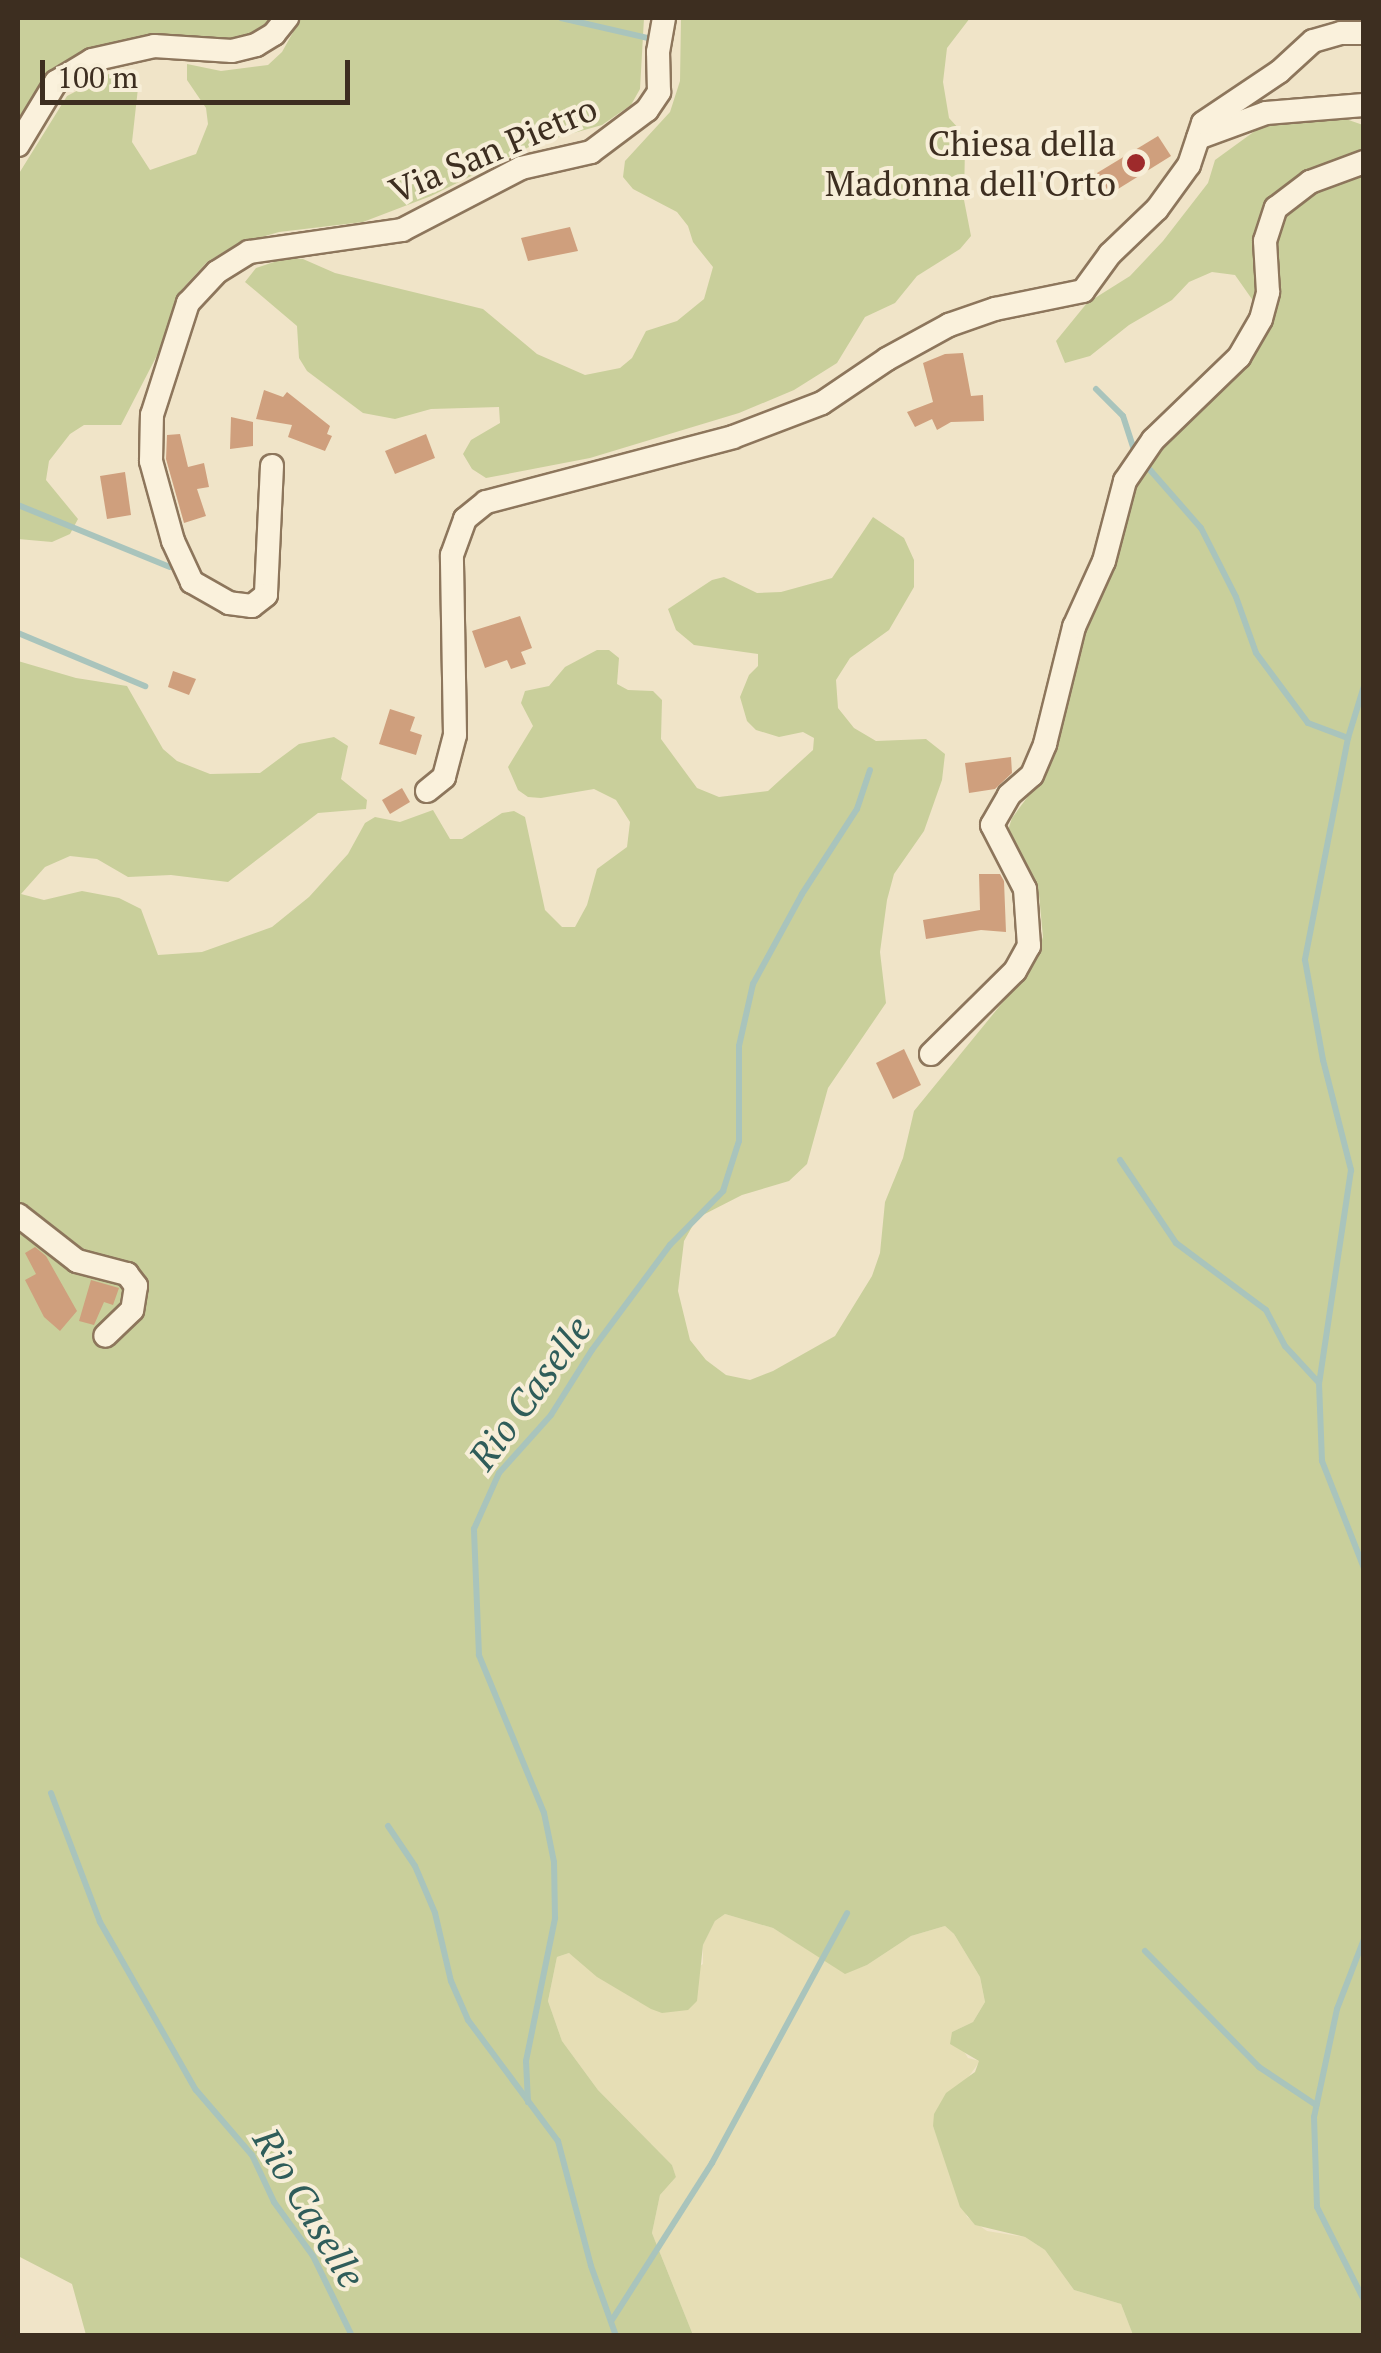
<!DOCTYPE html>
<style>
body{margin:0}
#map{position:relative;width:1381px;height:2353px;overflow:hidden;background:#f0e4c8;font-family:"PT Serif",serif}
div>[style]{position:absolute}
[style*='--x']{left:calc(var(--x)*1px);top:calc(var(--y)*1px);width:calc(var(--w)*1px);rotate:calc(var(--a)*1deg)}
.farmland>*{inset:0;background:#e6deb5}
.green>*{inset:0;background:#c9cf9b}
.stream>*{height:6px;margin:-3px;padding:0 3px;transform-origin:3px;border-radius:3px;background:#a9c4bc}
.building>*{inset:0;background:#cf9f7d}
.roads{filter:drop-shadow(2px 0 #8d765c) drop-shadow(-2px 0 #8d765c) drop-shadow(0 2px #8d765c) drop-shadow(0 -2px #8d765c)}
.minor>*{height:22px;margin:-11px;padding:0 11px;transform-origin:11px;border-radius:11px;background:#faf1dc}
.dots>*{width:28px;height:28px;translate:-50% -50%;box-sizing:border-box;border:5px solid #f7eed8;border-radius:50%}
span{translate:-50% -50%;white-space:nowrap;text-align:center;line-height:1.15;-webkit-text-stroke:8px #f7eed8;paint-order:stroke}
.poi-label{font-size:35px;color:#3d2e20}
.right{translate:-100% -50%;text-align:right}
.street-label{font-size:35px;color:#3d2e20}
.water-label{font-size:38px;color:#2f5d5a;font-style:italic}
.frame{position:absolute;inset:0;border:20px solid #3d2e20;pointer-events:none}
.scale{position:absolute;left:40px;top:60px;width:310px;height:45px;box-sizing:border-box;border:5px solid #3d2e20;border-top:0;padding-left:12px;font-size:30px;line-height:35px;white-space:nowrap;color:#3d2e20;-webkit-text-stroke:8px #f7eed8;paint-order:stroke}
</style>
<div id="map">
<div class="farmland">
<i style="clip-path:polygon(725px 1914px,773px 1928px,845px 1973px,867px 1965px,911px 1936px,945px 1926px,954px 1934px,980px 1977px,985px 2002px,973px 2022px,952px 2032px,968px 2058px,980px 2061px,933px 2126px,967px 2217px,987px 2231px,1025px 2237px,1045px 2250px,1074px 2290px,1121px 2304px,1133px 2335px,693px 2335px,652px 2233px,660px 2195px,676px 2177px,672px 2165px,598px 2090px,562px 2041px,548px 2001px,557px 1957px,569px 1953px,639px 2002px,703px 1964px,703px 1945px,715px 1921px)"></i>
</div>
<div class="green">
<i style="clip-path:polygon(18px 18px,276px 18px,258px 32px,226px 43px,145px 36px,110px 43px,55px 69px,18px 120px)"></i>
<i style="clip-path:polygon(301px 18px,644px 18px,640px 89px,631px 105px,602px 125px,535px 144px,431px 196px,363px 222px,279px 232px,237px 244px,207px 262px,183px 288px,166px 338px,121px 425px,84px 425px,70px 434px,49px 461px,46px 480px,78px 519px,70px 534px,52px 542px,18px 539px,18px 175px,67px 96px,109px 74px,126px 76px,138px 88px,132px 142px,150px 170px,196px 154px,208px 124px,206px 108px,187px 80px,187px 64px,221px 71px,268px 65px,282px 52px)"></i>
<i style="clip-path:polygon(681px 18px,970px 18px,947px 48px,943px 82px,949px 118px,960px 130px,965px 146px,964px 200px,971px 236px,960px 249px,917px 276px,895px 303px,865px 317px,837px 363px,794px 390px,739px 413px,590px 458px,486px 478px,472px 469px,463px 454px,471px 440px,500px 423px,499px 407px,431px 409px,395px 419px,363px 413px,307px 371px,299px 358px,297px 326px,245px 282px,256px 268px,286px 258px,303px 259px,335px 273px,483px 309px,537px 354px,585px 375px,620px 368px,632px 358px,646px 331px,677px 321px,704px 299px,713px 267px,693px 242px,688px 226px,677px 212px,633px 189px,623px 177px,625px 161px,670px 112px,680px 81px)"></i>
<i style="clip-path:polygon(1315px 117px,1340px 117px,1363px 125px,1363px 2335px,1133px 2335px,1121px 2304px,1074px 2290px,1045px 2250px,1025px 2237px,975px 2225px,960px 2207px,933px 2126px,934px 2114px,946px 2093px,975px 2072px,979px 2061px,950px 2044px,952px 2032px,973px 2022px,985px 2002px,980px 1977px,954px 1934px,945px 1926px,911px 1936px,867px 1965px,845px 1974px,773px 1928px,725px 1914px,715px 1921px,703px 1945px,697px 2001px,688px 2010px,662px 2013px,651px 2009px,597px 1977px,569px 1953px,557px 1957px,548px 2001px,562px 2041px,598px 2090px,672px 2165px,676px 2177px,660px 2195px,652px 2233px,693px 2335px,86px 2335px,72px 2284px,18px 2256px,18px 661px,76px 678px,127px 686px,163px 749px,177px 761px,210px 774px,260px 773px,299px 744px,334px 737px,348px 746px,341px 779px,367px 800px,366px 809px,318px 813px,228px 882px,171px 875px,128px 877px,97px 859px,70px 856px,45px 867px,21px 894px,44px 900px,82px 891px,119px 898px,141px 909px,158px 955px,202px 952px,272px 927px,309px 897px,348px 854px,365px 823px,375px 817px,400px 822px,433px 810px,450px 839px,462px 839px,502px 813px,514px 811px,525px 817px,545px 910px,562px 927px,575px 927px,587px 905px,597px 869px,627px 847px,630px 822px,616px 800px,594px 789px,541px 798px,528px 797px,518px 790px,508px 767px,533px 726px,521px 703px,525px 691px,549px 686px,565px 667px,597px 650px,609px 650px,619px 658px,617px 684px,628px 690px,653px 691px,662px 700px,661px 739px,697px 788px,719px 797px,768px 791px,813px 750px,814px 738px,803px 732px,779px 737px,756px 730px,747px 721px,740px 697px,749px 675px,758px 666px,758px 654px,694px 645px,676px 630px,668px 609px,712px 580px,724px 577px,757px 593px,781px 592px,832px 578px,873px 517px,904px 538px,914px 560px,914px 587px,889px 630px,850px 658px,836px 680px,838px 708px,854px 728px,876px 741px,926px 739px,945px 754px,942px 780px,924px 831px,894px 874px,887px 900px,880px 952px,886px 1003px,828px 1088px,807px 1164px,789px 1181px,742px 1195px,697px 1218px,684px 1241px,678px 1291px,690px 1340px,706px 1360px,726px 1375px,750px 1380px,773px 1371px,835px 1336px,872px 1276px,880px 1253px,885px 1202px,903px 1158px,914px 1111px,1034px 964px,1043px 937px,1039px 895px,1021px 865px,1008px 830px,1012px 818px,1049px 768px,1077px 652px,1140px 477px,1268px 322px,1235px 275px,1212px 272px,1189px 282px,1172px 300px,1129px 325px,1090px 356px,1065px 363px,1056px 341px,1087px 303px,1130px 276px,1163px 241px,1208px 183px,1215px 160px,1259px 128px)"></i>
</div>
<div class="stream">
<i style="--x:561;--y:18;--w:93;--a:13"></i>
<i style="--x:1096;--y:389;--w:38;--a:45"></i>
<i style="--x:1123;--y:416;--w:40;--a:72"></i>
<i style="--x:1144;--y:463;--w:86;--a:48.8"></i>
<i style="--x:1201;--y:528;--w:77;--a:63.1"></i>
<i style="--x:1236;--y:597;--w:59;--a:70.3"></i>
<i style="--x:1256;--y:653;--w:87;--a:53.4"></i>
<i style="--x:1308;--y:723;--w:43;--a:20.6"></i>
<i style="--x:18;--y:505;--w:164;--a:22.2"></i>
<i style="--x:18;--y:633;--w:138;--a:22.7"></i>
<i style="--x:1364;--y:686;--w:54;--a:107.1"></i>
<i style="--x:1348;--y:738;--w:226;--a:101"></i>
<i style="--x:1305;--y:960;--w:102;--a:79.8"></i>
<i style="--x:1323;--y:1060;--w:114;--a:75.7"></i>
<i style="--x:1351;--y:1170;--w:215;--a:98.5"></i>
<i style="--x:1319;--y:1383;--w:78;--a:87.8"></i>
<i style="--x:1322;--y:1461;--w:115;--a:68.6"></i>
<i style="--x:1120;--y:1160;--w:100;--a:56"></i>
<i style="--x:1176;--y:1243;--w:112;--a:36.7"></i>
<i style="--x:1266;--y:1310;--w:41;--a:62.2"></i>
<i style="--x:1285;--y:1346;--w:50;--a:47.4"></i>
<i style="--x:51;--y:1793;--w:138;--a:69.2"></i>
<i style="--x:100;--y:1922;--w:193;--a:60.3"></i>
<i style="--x:196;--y:2090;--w:86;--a:49.3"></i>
<i style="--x:252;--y:2155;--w:52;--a:64.9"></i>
<i style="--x:274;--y:2202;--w:67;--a:54.2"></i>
<i style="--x:313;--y:2256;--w:89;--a:64"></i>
<i style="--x:388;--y:1826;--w:48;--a:56"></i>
<i style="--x:415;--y:1866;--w:51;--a:66.9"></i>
<i style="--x:435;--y:1913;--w:70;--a:76.8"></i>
<i style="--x:451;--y:1981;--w:43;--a:66.4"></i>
<i style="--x:468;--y:2020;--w:151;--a:53.4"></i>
<i style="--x:558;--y:2141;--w:129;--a:75.2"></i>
<i style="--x:591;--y:2266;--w:74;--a:70.3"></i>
<i style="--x:1364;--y:1939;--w:75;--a:111.1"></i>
<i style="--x:1337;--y:2009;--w:110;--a:102"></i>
<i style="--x:1314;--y:2117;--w:90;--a:88.1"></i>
<i style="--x:1317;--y:2207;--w:104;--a:63.2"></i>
<i style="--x:1145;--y:1951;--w:163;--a:45.5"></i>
<i style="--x:1259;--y:2067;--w:69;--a:33.7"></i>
<i style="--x:528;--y:2102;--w:41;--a:-92.8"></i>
<i style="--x:526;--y:2061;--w:146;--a:-78.5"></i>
<i style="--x:555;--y:1918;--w:56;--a:-91"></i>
<i style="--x:554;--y:1862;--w:50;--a:-101.5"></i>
<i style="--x:544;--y:1813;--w:171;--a:-112.4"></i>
<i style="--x:479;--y:1655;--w:126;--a:-92.3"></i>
<i style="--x:474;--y:1529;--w:61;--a:-65.9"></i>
<i style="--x:499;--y:1473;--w:78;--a:-48.1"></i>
<i style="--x:551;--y:1415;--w:77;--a:-57.8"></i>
<i style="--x:592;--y:1350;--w:131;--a:-53.4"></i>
<i style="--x:670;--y:1245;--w:76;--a:-45.5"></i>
<i style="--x:723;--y:1191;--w:52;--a:-72.3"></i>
<i style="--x:739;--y:1141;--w:95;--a:-90"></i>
<i style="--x:739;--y:1046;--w:64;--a:-77.3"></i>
<i style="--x:753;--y:984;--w:102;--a:-61.4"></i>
<i style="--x:802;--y:894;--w:101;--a:-57.1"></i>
<i style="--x:857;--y:809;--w:41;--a:-71.6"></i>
<i style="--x:612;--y:2320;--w:186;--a:-57.5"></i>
<i style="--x:712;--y:2163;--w:284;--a:-61.6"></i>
</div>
<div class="building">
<i style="clip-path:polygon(1158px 136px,1171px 156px,1110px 194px,1097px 173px)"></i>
<i style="clip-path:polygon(570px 227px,578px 251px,528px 261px,521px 238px)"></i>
<i style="clip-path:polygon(963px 353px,971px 396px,983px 395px,984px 421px,951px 422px,937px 430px,932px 419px,915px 427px,907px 412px,933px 402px,923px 363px,945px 354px)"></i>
<i style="clip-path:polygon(264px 390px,283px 397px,287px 392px,330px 426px,327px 434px,332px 436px,325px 451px,288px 437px,292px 425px,256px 419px)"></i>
<i style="clip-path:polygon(231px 417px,253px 422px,253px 446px,230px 449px)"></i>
<i style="clip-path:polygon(180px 434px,188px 467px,204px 463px,209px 487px,197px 489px,206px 516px,184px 523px,166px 459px,167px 435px)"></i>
<i style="clip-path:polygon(426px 434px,435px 458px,395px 474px,385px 451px)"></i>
<i style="clip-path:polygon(125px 472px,131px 515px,107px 519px,100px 476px)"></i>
<i style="clip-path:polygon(520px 616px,532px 648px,521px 652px,526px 664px,511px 669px,507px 660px,485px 668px,472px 631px)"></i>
<i style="clip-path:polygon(173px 671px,196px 679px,189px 695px,168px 687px)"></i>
<i style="clip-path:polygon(390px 709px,415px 717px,410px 731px,422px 735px,416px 755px,379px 744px)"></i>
<i style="clip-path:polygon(1011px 757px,1012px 773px,995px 789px,969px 793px,965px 763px)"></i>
<i style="clip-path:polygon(402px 788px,410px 802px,390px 814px,382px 800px)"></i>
<i style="clip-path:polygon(979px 874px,1000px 874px,1004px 881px,1006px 932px,981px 930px,926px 939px,923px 920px,980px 910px)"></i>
<i style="clip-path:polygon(904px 1049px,921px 1085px,893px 1099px,876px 1063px)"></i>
<i style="clip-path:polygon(35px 1247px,46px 1256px,77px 1311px,60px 1331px,44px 1317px,25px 1280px,36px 1274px,25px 1253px)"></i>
<i style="clip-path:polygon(91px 1280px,119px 1288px,113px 1305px,104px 1302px,94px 1325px,79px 1321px)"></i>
</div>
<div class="roads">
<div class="minor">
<i style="--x:1198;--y:138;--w:72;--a:-20.2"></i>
<i style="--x:1266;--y:113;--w:98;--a:-4.7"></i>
<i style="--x:18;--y:145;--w:74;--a:-58.9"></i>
<i style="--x:56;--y:82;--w:42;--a:-31.4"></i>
<i style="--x:92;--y:60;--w:64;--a:-12.7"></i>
<i style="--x:154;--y:46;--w:78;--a:3.7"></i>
<i style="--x:232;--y:51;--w:25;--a:-14"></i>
<i style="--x:256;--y:45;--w:21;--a:-31"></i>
<i style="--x:274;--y:34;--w:21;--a:-51"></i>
<i style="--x:272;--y:466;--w:129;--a:92.7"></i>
<i style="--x:266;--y:595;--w:18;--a:142"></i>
<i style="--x:252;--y:606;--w:23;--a:-173"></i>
<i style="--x:229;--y:603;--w:43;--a:-150.4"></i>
<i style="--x:192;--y:582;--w:45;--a:-114.9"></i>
<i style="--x:173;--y:541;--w:83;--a:-105.4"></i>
<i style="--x:151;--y:461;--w:46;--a:-88.8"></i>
<i style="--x:152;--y:415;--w:118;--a:-72.2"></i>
<i style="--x:188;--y:303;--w:42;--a:-46.9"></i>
<i style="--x:217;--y:272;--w:38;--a:-32"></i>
<i style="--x:249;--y:252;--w:155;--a:-8.2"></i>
<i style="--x:402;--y:230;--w:134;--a:-27.5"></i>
<i style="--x:521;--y:168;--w:72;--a:-12.9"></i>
<i style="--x:591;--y:152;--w:70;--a:-36.9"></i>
<i style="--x:647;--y:110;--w:22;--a:-56"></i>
<i style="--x:659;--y:92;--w:40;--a:-91.4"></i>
<i style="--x:658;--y:52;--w:35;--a:-80"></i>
<i style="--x:427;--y:791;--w:22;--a:-39"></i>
<i style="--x:444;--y:777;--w:43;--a:-75.3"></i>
<i style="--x:455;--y:735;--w:180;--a:-91"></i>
<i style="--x:452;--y:555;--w:38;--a:-70"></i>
<i style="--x:465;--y:519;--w:27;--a:-39"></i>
<i style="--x:486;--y:502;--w:255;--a:-14.7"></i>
<i style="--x:733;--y:437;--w:95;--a:-20.9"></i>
<i style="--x:822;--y:403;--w:78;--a:-34.1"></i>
<i style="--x:887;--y:359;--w:71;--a:-28.7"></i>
<i style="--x:949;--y:325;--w:49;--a:-19.2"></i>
<i style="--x:995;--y:309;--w:90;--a:-11.6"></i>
<i style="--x:1083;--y:291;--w:46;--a:-53.9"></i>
<i style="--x:1110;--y:254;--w:65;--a:-43.8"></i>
<i style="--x:1157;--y:209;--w:54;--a:-54"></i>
<i style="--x:1189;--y:165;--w:44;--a:-71.6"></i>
<i style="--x:1203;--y:123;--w:92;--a:-33.9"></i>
<i style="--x:1279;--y:72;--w:46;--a:-42.4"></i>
<i style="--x:1313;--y:41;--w:29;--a:-16"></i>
<i style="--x:1341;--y:33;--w:23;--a:0"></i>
<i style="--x:931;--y:1054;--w:118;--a:-44.7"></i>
<i style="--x:1015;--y:971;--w:29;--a:-61"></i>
<i style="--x:1029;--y:946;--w:57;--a:-94"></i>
<i style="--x:1025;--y:889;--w:72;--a:-117.3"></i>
<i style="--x:992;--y:825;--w:34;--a:-60"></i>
<i style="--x:1009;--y:795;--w:30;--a:-41"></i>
<i style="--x:1032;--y:775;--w:34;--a:-67"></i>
<i style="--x:1045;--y:744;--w:121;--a:-76.1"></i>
<i style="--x:1074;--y:627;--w:72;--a:-65.6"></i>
<i style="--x:1104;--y:561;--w:83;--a:-75.3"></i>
<i style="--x:1125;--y:481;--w:50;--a:-55.7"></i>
<i style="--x:1153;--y:440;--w:120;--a:-44"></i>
<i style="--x:1239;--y:357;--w:44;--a:-59.9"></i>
<i style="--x:1261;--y:319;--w:28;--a:-75"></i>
<i style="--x:1268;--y:292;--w:51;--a:-93.4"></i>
<i style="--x:1265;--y:241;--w:35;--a:-72"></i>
<i style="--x:1276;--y:208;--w:43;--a:-37.4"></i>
<i style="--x:1310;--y:182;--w:58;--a:-20.3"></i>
<i style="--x:18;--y:1215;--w:75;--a:37.9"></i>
<i style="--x:77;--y:1261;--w:52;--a:14.6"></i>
<i style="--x:127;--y:1274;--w:15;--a:53"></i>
<i style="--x:136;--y:1286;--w:24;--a:99"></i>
<i style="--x:132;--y:1310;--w:37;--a:136"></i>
</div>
</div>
<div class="dots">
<i style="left:1136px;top:163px;background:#9e2a2b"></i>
</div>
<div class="poi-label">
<span class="right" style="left:1116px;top:163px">Chiesa della<br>Madonna dell'Orto</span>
</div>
<div class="street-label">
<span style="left:493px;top:149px;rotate:-23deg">Via San Pietro</span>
</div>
<div class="water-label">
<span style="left:530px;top:1393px;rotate:-54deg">Rio Caselle</span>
<span style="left:309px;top:2208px;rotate:59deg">Rio Caselle</span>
</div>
<div class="frame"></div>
<div class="scale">100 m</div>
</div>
